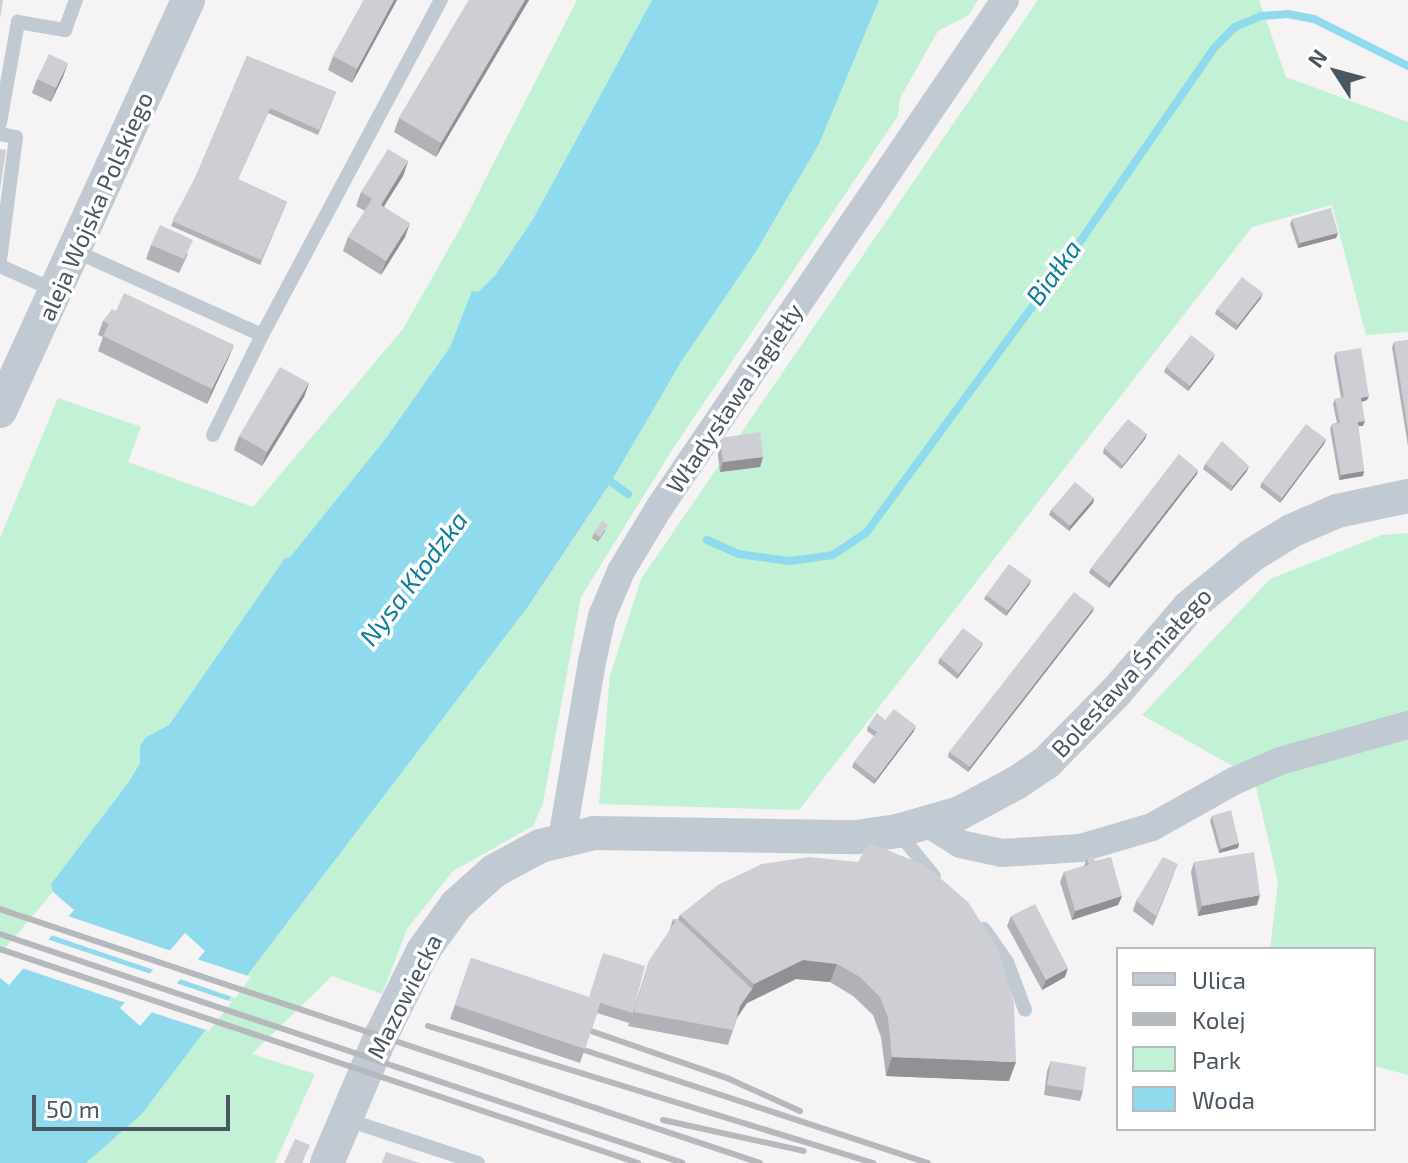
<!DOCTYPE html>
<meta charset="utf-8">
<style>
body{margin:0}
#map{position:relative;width:1408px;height:1163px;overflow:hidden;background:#f5f3f3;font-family:"Exo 2",sans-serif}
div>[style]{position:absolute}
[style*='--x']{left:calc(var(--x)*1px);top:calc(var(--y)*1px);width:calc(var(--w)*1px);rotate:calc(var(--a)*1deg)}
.green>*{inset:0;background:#c3f1d5}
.water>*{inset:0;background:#90daee}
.pier>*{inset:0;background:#f5f3f3}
.stream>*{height:8px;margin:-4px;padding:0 4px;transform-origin:4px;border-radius:4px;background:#90daee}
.service>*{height:14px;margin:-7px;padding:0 7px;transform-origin:7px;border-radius:7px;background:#c1cad2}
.minor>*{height:28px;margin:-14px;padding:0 14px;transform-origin:14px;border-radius:14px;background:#c1cad2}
.tertiary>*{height:34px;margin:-17px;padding:0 17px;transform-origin:17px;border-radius:17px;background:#c1cad2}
.rail>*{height:6px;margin:-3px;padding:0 3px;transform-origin:3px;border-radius:3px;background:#b5b8bd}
.wall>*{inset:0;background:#b0b2b7}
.shaded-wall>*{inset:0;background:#909195}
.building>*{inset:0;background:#cdcfd5}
span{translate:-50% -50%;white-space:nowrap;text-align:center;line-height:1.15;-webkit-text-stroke:7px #fff;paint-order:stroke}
.street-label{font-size:24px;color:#4a5661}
.water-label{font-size:26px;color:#0c7c9b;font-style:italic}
.legend{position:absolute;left:1116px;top:947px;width:260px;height:184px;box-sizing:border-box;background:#fff;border:2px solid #b7bbc0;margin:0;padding:10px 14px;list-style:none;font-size:24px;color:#4a5661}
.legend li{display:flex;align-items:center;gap:16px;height:40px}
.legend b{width:40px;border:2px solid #b7bbc0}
.north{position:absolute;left:1296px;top:32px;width:80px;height:80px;-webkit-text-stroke:6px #fff;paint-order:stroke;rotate:306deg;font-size:22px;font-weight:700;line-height:32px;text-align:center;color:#4a5661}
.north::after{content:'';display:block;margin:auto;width:28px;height:36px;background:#4a5661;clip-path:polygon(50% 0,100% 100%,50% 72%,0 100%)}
.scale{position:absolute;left:32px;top:1095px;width:198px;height:36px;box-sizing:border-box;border:4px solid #4a5661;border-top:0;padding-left:10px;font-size:24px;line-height:28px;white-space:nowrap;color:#4a5661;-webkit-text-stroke:6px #fff;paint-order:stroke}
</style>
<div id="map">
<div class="green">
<i style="clip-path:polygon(577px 0,652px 0,533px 219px,496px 274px,478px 292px,472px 292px,450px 347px,386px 438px,290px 557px,285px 558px,169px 725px,146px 738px,140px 746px,140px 762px,128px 783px,52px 883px,53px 892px,0 954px,0 538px,58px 398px,141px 427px,128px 462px,253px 507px,403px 329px,461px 227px)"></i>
<i style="clip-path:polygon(879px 0,978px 0,969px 15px,938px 31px,900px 98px,898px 116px,672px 450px,581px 597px,543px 803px,533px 826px,453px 871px,407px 929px,382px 994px,332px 976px,252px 1054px,315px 1074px,275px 1163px,86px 1163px,141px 1115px,527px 608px,611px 482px,681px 362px,754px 255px,819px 144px)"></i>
<i style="clip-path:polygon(1038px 0,1259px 0,1286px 77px,1408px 122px,1408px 332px,1366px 335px,1332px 205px,1252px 227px,799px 810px,599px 804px,610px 676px,641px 579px)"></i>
<i style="clip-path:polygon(1408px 533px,1408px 1075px,1374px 1066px,1374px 949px,1270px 949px,1278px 882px,1254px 778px,1142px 715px,1270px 579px,1382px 535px)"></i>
</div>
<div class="water">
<i style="clip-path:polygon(evenodd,652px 0,879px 0,819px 144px,754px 255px,681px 362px,611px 482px,527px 608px,141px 1115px,86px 1163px,0 1163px,0 978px,9px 985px,74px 910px,53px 892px,51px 884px,128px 783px,140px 763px,140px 746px,146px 737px,169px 725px,285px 558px,290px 557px,386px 438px,450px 347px,472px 291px,478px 292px,496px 274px,533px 219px,652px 0,185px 933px,205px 951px,140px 1026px,120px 1008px,185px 933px)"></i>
</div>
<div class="pier">
<i style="clip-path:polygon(65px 915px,174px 952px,157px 971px,48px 934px)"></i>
<i style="clip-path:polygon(44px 938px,154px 975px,129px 1004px,19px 967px)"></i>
<i style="clip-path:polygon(194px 958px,251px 977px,235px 998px,177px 978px)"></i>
<i style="clip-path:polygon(173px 982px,232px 1002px,209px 1031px,148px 1011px)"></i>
</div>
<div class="stream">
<i style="--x:603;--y:476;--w:31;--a:36"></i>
<i style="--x:707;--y:540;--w:34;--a:24"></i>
<i style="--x:738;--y:554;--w:52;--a:7.7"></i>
<i style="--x:790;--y:561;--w:43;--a:-7.9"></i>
<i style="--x:833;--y:555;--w:40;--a:-34"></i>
<i style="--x:866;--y:533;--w:368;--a:-53.7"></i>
<i style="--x:1084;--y:236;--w:230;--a:-55.3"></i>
<i style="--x:1215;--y:47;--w:28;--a:-45"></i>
<i style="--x:1235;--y:27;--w:28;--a:-23"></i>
<i style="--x:1261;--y:16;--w:27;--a:-4"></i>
<i style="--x:1288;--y:14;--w:26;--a:11"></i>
<i style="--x:1314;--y:19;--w:105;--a:26.6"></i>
</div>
<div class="service">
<i style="--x:0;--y:123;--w:103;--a:-79.9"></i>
<i style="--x:18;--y:22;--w:48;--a:9.7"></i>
<i style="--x:65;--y:30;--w:32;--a:-70"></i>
<i style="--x:0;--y:134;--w:16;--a:11"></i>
<i style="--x:16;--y:137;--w:124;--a:97.4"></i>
<i style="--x:75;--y:251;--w:205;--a:24.2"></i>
<i style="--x:262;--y:335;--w:380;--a:-61.9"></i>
<i style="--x:0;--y:266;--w:59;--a:24"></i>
<i style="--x:213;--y:435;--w:111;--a:-63.9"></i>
<i style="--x:897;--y:831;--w:58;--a:50.6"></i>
<i style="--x:984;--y:929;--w:40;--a:55.1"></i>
<i style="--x:1007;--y:962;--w:51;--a:69.4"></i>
<i style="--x:345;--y:1119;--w:140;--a:18.3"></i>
</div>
<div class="minor">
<i style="--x:927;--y:823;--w:39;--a:32"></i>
<i style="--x:960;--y:844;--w:43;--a:12.1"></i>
<i style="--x:1002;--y:853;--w:79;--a:-3.6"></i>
<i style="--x:1081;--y:848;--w:74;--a:-16.5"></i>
<i style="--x:1152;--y:827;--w:94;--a:-29.3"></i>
<i style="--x:1234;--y:781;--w:50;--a:-23.5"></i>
<i style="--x:1280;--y:761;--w:133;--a:-15.7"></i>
<i style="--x:562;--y:839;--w:180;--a:-80.4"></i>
<i style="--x:592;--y:662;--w:47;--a:-77.7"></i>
<i style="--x:602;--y:616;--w:49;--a:-67.1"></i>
<i style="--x:621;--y:571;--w:74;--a:-58.9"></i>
<i style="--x:659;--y:508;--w:615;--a:-55.74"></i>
</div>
<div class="tertiary">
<i style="--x:0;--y:411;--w:452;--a:-65.4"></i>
<i style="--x:327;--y:1163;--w:138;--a:-67"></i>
<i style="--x:381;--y:1036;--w:95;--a:-63.7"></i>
<i style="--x:423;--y:951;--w:57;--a:-54.3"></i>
<i style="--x:456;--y:905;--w:51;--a:-41.8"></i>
<i style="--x:494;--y:871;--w:52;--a:-28.5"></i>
<i style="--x:540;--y:846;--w:56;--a:-13.5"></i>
<i style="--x:594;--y:833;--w:263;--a:0.9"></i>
<i style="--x:857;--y:837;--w:40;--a:-8.5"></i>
<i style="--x:897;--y:831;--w:66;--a:-15.9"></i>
<i style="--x:960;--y:813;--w:64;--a:-28.2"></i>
<i style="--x:1016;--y:783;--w:36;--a:-34"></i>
<i style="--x:1046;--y:763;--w:100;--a:-45.4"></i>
<i style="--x:1116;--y:692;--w:112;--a:-49.3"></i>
<i style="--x:1189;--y:607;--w:82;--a:-39.5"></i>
<i style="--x:1252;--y:555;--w:46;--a:-31.6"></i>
<i style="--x:1291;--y:531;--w:50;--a:-23.5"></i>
<i style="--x:1337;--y:511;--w:73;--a:-11.9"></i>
</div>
<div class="rail">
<i style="--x:0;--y:909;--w:801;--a:18.48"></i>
<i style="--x:0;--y:934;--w:720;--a:18.54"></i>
<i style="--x:0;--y:949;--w:673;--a:18.54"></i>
<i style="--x:428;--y:1026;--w:466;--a:17.1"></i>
<i style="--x:591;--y:1031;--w:144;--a:19.1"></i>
<i style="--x:727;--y:1078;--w:80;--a:24.3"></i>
<i style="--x:584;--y:1050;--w:362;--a:18.2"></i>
<i style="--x:663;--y:1120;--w:144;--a:12.4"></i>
</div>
<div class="wall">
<i style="clip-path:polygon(364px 0,397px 0,352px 83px,328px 70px,333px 56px)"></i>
<i style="clip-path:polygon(469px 0,529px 0,436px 157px,394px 132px,399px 118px)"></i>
<i style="clip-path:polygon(247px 56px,336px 92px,318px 135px,268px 113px,238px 179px,287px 202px,260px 265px,171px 226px,196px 176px)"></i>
<i style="clip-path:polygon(68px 63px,51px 102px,32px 93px,37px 79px)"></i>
<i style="clip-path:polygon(408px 161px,403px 176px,384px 206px,405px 237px,381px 275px,343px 251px,348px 237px,365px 211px,356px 206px,361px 192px)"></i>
<i style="clip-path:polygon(1292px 219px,1338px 233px,1336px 238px,1298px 248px,1290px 224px)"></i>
<i style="clip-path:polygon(151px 245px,188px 254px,179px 273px,146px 259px)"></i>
<i style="clip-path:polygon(1261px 298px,1236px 330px,1215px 314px,1217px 309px)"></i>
<i style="clip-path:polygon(103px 321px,234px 345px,228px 359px,207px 404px,98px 351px,103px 337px,98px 335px)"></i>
<i style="clip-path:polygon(1408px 340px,1408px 446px,1392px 347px,1394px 342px)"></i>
<i style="clip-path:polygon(1336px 352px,1367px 400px,1361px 402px,1363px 426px,1358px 426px,1364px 471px,1363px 476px,1339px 480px,1330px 429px,1332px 424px,1337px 423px,1333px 404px,1335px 399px,1341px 398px,1334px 357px)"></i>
<i style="clip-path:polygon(1213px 359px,1188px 391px,1164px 372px,1166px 367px)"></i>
<i style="clip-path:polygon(309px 383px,304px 397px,262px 466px,234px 450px,239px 436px)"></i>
<i style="clip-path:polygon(1147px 434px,1145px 439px,1121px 469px,1103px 453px,1104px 448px)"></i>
<i style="clip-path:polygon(720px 438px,763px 457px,760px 467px,720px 472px,717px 447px)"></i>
<i style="clip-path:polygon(1326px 439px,1324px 444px,1280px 503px,1260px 487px,1262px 482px)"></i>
<i style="clip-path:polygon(1205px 464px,1247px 471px,1231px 491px,1203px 469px)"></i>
<i style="clip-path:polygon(1197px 474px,1109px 588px,1089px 573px,1091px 568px)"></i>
<i style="clip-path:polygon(1094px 498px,1093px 503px,1069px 531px,1049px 515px,1051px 510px)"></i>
<i style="clip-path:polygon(606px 530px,598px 542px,592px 538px,594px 533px)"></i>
<i style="clip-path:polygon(1031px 580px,1029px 585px,1006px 616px,984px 599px,986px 595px)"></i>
<i style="clip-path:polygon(1093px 611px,968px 772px,948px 757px,949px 752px)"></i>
<i style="clip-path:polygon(983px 643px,981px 647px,957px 679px,938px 663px,940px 658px)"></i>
<i style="clip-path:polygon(885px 720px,914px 731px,874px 784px,852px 767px,854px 762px,874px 736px,867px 731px,868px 726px)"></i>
<i style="clip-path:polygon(1212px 816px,1239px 843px,1238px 848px,1219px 853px,1210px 821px)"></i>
<i style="clip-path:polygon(1087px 858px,1122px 896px,1118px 905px,1072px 920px,1060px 882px,1064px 872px,1084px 866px)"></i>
<i style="clip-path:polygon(1194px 862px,1257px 905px,1198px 916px,1191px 872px)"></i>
<i style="clip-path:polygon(762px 864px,1009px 1081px,886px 1076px,881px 1037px,873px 1015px,853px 996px,830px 982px,796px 979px,747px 1003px,737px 1018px,728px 1045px,628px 1026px,631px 1018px,629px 1023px,597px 1013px,580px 1063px,450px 1019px,471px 958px,588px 997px,634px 1009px,649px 961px,669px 932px,673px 919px,678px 919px,680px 915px)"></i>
<i style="clip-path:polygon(1174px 874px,1153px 926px,1133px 911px,1136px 901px)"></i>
<i style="clip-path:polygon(1011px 916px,1065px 977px,1042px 990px,1007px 926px)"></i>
<i style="clip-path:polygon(1051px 1061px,1083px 1091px,1080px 1101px,1044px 1095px,1047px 1071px)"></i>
</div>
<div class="shaded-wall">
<i style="clip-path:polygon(394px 0,397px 0,352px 83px,357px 69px)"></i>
<i style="clip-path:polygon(525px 0,529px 0,436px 157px,441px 143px)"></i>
<i style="clip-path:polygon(68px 63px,63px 77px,51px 102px,56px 88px)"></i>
<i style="clip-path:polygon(408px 161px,403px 176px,376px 219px,381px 205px)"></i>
<i style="clip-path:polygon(410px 223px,405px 237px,381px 275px,386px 261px)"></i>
<i style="clip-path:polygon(1338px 233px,1336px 238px,1298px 248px,1300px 243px)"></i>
<i style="clip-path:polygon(1263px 293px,1261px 298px,1236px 330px,1238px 325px)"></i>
<i style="clip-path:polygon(234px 345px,228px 359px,207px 404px,212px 389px)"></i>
<i style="clip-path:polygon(1215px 354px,1213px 359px,1188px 391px,1190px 386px)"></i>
<i style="clip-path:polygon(309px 383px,304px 397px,262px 466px,267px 452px)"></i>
<i style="clip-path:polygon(1369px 396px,1367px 400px,1359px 403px,1361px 398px)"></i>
<i style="clip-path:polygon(1365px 421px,1363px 426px,1356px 426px,1358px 422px)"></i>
<i style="clip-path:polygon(1147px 434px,1145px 439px,1121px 469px,1123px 465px)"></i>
<i style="clip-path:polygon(1326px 439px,1324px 444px,1280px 503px,1282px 498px)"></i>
<i style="clip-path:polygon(763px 457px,760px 467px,720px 472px,723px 462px)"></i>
<i style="clip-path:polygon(1249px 466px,1247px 471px,1231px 491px,1233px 486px)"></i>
<i style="clip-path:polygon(1198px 470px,1197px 474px,1109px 588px,1110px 583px)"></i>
<i style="clip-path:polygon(1364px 471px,1363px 476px,1339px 480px,1341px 475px)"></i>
<i style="clip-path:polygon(1094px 498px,1093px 503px,1069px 531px,1070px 526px)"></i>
<i style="clip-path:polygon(1031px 580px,1029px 585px,1006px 616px,1008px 611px)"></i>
<i style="clip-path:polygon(1094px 607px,1093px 611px,968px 772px,970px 767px)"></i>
<i style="clip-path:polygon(983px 643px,981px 647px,957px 679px,959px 674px)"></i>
<i style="clip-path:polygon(916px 726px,914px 731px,874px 784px,876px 779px)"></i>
<i style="clip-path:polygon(1239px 843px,1238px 848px,1219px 853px,1221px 849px)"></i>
<i style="clip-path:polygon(1260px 895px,1257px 905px,1198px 916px,1202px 906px)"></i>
<i style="clip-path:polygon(1122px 896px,1118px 905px,1072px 920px,1075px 911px)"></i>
<i style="clip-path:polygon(803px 960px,837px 964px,830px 982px,796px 979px,747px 1003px,754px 984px)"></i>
<i style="clip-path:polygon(1068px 968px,1065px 977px,1042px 990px,1046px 980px)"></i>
<i style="clip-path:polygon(752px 989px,747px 1003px,735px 1020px,740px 1006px)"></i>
<i style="clip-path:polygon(892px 1057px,1016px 1062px,1009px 1081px,886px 1076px)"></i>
</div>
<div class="building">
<i style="clip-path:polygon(0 0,3px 0,0 19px)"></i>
<i style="clip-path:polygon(364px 0,394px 0,357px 69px,333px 56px)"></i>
<i style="clip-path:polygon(469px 0,525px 0,441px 143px,399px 118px)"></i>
<i style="clip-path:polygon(49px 54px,68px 63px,56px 88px,37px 79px)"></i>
<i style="clip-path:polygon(247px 56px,336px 92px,319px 130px,270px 108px,238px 179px,287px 202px,261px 260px,172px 221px,196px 176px)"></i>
<i style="clip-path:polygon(0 149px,6px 150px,0 190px)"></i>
<i style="clip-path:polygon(388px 149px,408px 161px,381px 205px,410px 223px,386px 261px,348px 237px,372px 199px,361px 192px)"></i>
<i style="clip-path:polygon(1331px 208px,1338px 233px,1300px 243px,1292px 219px)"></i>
<i style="clip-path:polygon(160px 225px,193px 240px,184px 259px,151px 245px)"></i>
<i style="clip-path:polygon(1242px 277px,1263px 293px,1238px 325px,1217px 309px)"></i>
<i style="clip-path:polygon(124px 293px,234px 345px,212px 389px,103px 336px,109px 324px,103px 321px,112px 309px,116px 311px)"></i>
<i style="clip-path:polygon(1191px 335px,1215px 354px,1190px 386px,1166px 367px)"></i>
<i style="clip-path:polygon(1408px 340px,1408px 430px,1394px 342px)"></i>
<i style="clip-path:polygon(1361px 348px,1369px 396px,1361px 398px,1365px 421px,1358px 422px,1364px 471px,1341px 475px,1332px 424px,1340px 423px,1335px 399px,1344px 397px,1336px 352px)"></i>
<i style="clip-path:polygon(280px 367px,309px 383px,267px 452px,239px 436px)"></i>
<i style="clip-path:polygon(1128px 419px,1147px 434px,1123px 465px,1104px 448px)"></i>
<i style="clip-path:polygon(1306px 424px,1326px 439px,1282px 498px,1262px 482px)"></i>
<i style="clip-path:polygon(760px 432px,763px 457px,723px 462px,720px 438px)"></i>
<i style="clip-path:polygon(1222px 441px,1249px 466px,1233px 486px,1205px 464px)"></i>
<i style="clip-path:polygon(1179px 454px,1198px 470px,1110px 583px,1091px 568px)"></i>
<i style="clip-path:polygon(1075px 482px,1094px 498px,1070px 526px,1051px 510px)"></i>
<i style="clip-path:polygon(602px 521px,608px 525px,600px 537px,594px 533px)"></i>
<i style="clip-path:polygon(1009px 564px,1031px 580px,1008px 611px,986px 595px)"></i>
<i style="clip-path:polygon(1074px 592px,1094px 607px,970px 767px,949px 752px)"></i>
<i style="clip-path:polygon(963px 628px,983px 643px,959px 674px,940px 658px)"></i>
<i style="clip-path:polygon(894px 709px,916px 726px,876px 779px,854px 762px,877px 732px,868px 726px,877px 713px,885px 720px)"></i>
<i style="clip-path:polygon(1231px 810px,1239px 843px,1221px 849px,1212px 816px)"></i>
<i style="clip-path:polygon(869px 843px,925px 865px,968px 902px,998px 949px,1014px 1003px,1016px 1062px,892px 1057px,888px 1018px,880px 997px,860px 977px,837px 964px,803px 960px,754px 984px,680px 915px,718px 885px,762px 864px,809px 857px,858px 862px)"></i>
<i style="clip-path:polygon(1254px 852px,1260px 895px,1202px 906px,1194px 862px)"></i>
<i style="clip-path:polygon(1093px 856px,1095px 861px,1111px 857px,1122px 896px,1075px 911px,1064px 872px,1089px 865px,1087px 858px)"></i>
<i style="clip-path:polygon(1163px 857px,1178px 864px,1156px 916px,1136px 901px)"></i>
<i style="clip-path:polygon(1035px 904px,1068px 968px,1046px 980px,1011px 916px)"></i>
<i style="clip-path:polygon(673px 919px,678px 919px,752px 989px,740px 1006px,733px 1030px,634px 1012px,649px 961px,675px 922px)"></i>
<i style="clip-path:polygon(603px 953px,645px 966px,633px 1013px,600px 1003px,601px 1001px,589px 997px)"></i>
<i style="clip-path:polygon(471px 958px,601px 1001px,585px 1049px,455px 1005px)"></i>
<i style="clip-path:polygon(1051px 1061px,1086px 1067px,1083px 1091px,1047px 1085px)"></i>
<i style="clip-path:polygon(295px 1139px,310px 1145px,302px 1163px,284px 1163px)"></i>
<i style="clip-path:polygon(386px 1152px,420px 1163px,382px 1163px)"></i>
</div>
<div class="street-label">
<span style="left:95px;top:206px;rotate:-66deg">aleja Wojska Polskiego</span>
<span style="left:734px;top:398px;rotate:-56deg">Władysława Jagiełły</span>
<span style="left:1131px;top:672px;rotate:-47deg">Bolesława Śmiałego</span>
<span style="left:404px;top:996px;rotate:-63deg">Mazowiecka</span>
</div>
<div class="water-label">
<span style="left:1053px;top:272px;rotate:-54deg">Białka</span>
<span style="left:413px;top:578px;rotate:-53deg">Nysa Kłodzka</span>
</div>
<ul class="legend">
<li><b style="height:10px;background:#c1cad2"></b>Ulica</li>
<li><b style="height:10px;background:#b5b8bd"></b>Kolej</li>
<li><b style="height:22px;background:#c3f1d5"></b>Park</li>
<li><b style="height:22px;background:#90daee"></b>Woda</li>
</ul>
<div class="north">N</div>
<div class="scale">50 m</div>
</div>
